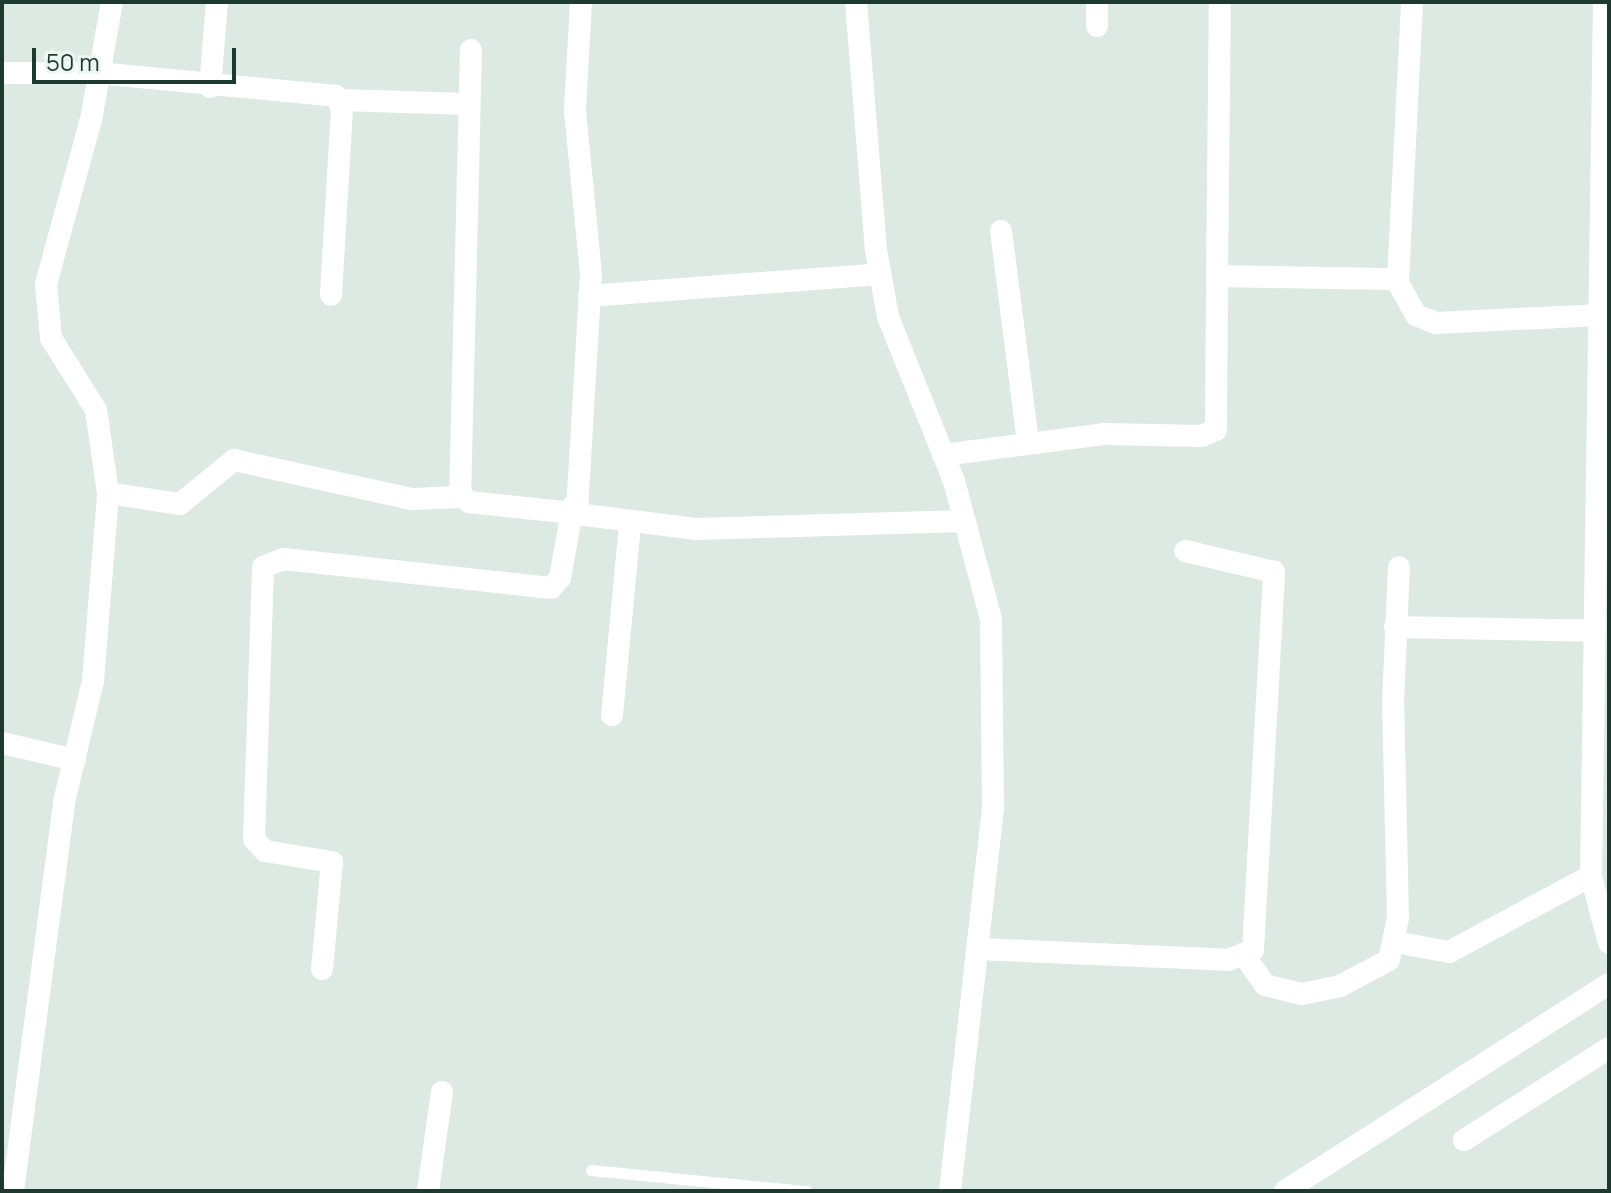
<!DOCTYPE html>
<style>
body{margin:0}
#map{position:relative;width:1611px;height:1193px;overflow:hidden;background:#ddeae3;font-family:Manrope,sans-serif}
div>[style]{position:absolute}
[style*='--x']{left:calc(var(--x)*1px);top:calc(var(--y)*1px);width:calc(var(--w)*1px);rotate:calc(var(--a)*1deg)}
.service>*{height:11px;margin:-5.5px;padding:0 5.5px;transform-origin:5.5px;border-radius:5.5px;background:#fff}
.minor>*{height:22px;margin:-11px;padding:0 11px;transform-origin:11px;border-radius:11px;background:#fff}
span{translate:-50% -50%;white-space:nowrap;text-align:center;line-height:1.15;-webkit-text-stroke:8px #edf7f1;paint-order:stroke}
.frame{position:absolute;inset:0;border:4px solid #1e3a30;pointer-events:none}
.scale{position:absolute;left:32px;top:48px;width:204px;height:36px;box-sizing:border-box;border:4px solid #1e3a30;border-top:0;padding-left:10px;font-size:24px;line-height:28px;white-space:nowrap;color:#1e3a30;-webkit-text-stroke:6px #edf7f1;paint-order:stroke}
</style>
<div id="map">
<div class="service">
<i style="--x:591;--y:1170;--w:217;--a:5.6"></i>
</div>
<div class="minor">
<i style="--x:581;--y:2;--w:109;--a:93.2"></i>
<i style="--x:575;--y:111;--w:165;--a:84.4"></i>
<i style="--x:591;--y:275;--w:239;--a:93.4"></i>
<i style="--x:577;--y:514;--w:119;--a:7.2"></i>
<i style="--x:695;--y:529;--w:270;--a:-1.7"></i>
<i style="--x:856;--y:2;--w:249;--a:85.4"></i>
<i style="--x:876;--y:250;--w:68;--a:79.8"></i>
<i style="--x:888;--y:317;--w:177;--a:68.1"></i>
<i style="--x:954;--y:481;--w:143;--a:75"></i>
<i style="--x:991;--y:619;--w:189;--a:89.4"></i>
<i style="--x:993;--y:808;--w:385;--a:96.4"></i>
<i style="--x:1097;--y:2;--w:24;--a:90"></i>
<i style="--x:1604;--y:2;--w:874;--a:90.85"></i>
<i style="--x:1591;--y:876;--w:69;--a:75"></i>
<i style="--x:471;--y:50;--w:444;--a:91.4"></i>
<i style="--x:460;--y:494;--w:12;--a:42"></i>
<i style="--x:469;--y:502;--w:104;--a:6.1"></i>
<i style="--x:2;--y:73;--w:96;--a:0"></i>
<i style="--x:98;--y:73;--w:239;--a:5.5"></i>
<i style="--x:336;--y:96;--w:14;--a:65"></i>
<i style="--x:342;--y:109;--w:186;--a:93.4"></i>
<i style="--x:210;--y:87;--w:85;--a:-85.3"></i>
<i style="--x:340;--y:100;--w:128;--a:1.8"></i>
<i style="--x:1001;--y:231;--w:213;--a:82.7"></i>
<i style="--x:1217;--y:276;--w:274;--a:-89.4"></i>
<i style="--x:1398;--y:280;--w:278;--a:-87.1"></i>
<i style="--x:589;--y:296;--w:292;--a:-4.3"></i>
<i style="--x:943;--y:455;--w:162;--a:-7.4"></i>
<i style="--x:1104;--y:434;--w:97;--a:1.2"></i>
<i style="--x:1201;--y:436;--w:16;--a:-22"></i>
<i style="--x:1216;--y:430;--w:154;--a:-89.6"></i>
<i style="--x:1217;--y:276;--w:179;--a:1"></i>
<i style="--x:1396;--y:279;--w:41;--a:60.9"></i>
<i style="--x:1416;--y:315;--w:22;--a:22"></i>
<i style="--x:1436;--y:323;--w:165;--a:-2.8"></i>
<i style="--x:108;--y:493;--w:73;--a:8.7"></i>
<i style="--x:180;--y:504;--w:70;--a:-39.2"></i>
<i style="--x:234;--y:460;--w:182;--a:12.4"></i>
<i style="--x:412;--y:499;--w:49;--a:-2.3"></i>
<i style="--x:1395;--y:627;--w:200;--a:1.1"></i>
<i style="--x:612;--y:715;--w:193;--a:-84.6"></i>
<i style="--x:2;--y:743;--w:75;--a:13.1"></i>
<i style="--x:1395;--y:942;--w:55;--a:10.5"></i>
<i style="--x:1449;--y:952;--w:161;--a:-28.2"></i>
<i style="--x:979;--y:949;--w:249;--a:2.5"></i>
<i style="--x:1228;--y:960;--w:27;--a:-22"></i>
<i style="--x:1253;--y:950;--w:379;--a:-86.8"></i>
<i style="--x:1274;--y:572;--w:91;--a:-166.7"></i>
<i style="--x:1245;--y:957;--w:34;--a:54"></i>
<i style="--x:1265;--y:985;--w:38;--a:14"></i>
<i style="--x:1302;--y:994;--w:39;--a:-12"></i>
<i style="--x:1340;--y:986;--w:55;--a:-28"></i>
<i style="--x:1389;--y:960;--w:43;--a:-77.9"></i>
<i style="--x:1398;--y:918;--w:215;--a:-91.3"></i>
<i style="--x:1393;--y:703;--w:136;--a:-87.5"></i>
<i style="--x:322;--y:969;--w:107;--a:-84.7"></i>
<i style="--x:332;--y:862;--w:68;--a:-170.7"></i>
<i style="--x:265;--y:851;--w:16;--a:-133"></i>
<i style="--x:254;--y:839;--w:272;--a:-88.1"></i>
<i style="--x:263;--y:567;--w:22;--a:-21"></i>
<i style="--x:284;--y:559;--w:269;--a:6.2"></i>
<i style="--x:551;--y:588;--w:13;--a:-48"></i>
<i style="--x:560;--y:578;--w:73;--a:-79.8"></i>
<i style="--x:1464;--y:1140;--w:172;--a:-32.4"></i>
<i style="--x:13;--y:1191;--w:392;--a:-82.5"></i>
<i style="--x:64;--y:802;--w:124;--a:-76.5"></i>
<i style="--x:93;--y:681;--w:189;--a:-85.4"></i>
<i style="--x:108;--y:493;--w:84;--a:-98.2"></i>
<i style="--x:96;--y:410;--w:85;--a:-122"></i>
<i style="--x:51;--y:338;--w:54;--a:-95.3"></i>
<i style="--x:46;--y:284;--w:170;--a:-74.7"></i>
<i style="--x:91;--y:120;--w:120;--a:-79.9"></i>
<i style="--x:428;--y:1191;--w:100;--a:-82"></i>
<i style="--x:1285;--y:1191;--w:384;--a:-32.6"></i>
</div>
<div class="frame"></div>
<div class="scale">50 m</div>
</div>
